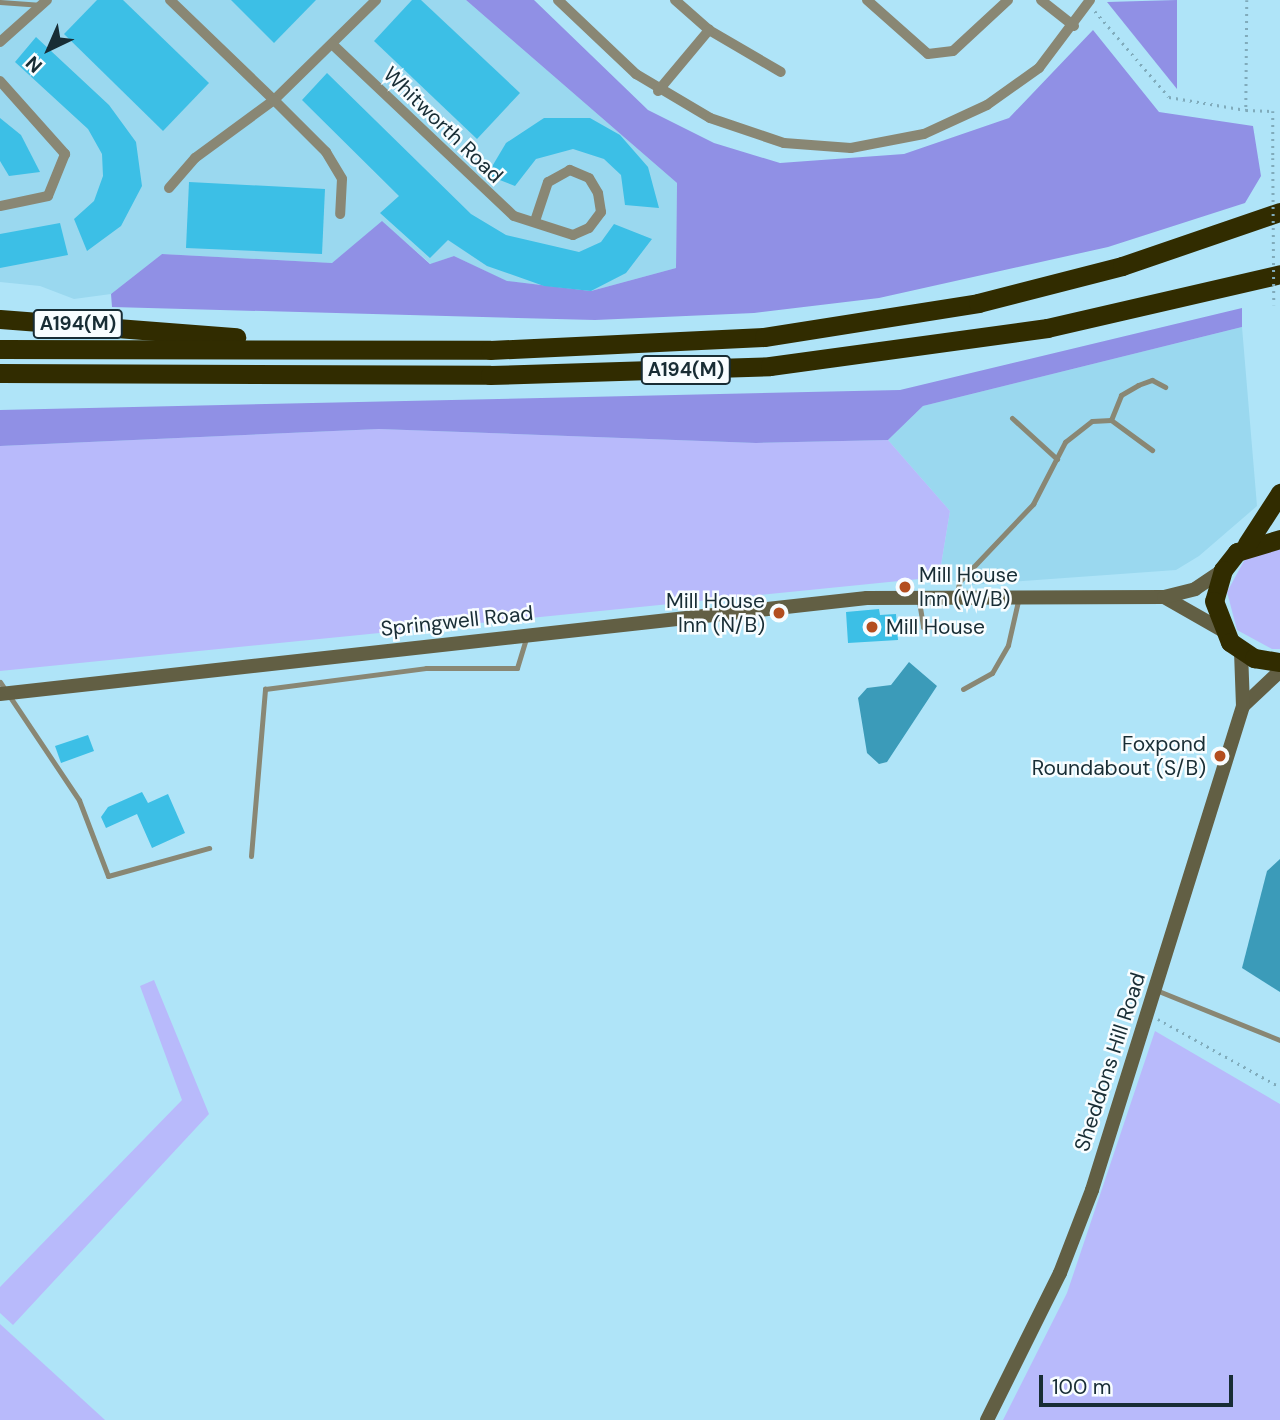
<!DOCTYPE html>
<style>
body{margin:0}
#map{position:relative;width:1280px;height:1420px;overflow:hidden;background:#afe4f8;font-family:"DM Sans",sans-serif}
div>[style]{position:absolute}
[style*='--x']{left:calc(var(--x)*1px);top:calc(var(--y)*1px);width:calc(var(--w)*1px);rotate:calc(var(--a)*1deg)}
.built>*{inset:0;background:#9ad8ef}
.green>*{inset:0;background:#b8bafb}
.forest>*{inset:0;background:#9090e5}
.water>*{inset:0;background:#3b9bb9}
.building>*{inset:0;background:#3cbfe6}
.path>*{height:2.5px;margin-top:-1.25px;transform-origin:0;background:repeating-linear-gradient(90deg,#80abbb 0 2px,transparent 0 7px)}
.lane>*{height:5px;margin:-2.5px;padding:0 2.5px;transform-origin:2.5px;border-radius:2.5px;background:#898774}
.street>*{height:10px;margin:-5px;padding:0 5px;transform-origin:5px;border-radius:5px;background:#898774}
.secondary>*{height:14px;margin:-7px;padding:0 7px;transform-origin:7px;border-radius:7px;background:#625f44}
.highway>*{height:19px;margin:-9.5px;padding:0 9.5px;transform-origin:9.5px;border-radius:9.5px;background:#312c00}
.path-bridge>*{height:2.5px;margin-top:-1.25px;transform-origin:0;background:repeating-linear-gradient(90deg,#80abbb 0 2px,transparent 0 7px)}
.dots>*{width:19px;height:19px;translate:-50% -50%;box-sizing:border-box;border:4px solid #f8fdff;border-radius:50%}
span{translate:-50% -50%;white-space:nowrap;text-align:center;line-height:1.15;-webkit-text-stroke:5px #f8fdff;paint-order:stroke}
.shield-label span{padding:2px 5px;background:#f8fdff;border:2px solid;border-radius:5px;-webkit-text-stroke-width:0}
.shield-label{font-size:19px;color:#182d35;font-weight:700}
.street-label{font-size:21px;color:#182d35}
.poi-label{font-size:21px;color:#182d35}
.left{translate:0 -50%;text-align:left}
.right{translate:-100% -50%;text-align:right}
.north{position:absolute;left:14px;top:14px;width:70px;height:70px;-webkit-text-stroke:5px #f8fdff;paint-order:stroke;rotate:224deg;font-size:19px;font-weight:700;line-height:28px;text-align:center;color:#182d35}
.north::after{content:'';display:block;margin:auto;width:24px;height:32px;background:#182d35;clip-path:polygon(50% 0,100% 100%,50% 72%,0 100%)}
.scale{position:absolute;left:1039px;top:1375px;width:194px;height:32px;box-sizing:border-box;border:4px solid #182d35;border-top:0;padding-left:9px;font-size:21px;line-height:24px;white-space:nowrap;color:#182d35;-webkit-text-stroke:5px #f8fdff;paint-order:stroke}
</style>
<div id="map">
<div class="built">
<i style="clip-path:polygon(0 0,466px 0,677px 183px,676px 268px,591px 291px,506px 281px,454px 256px,431px 264px,382px 222px,332px 263px,162px 254px,111px 294px,74px 299px,40px 286px,0 282px)"></i>
<i style="clip-path:polygon(1242px 327px,1257px 506px,1199px 556px,1176px 570px,969px 585px,939px 577px,950px 511px,888px 440px,923px 406px)"></i>
</div>
<div class="green">
<i style="clip-path:polygon(379px 429px,756px 443px,888px 440px,950px 511px,939px 577px,0 671px,0 446px)"></i>
<i style="clip-path:polygon(1280px 549px,1280px 649px,1272px 649px,1237px 630px,1227px 592px,1245px 559px)"></i>
<i style="clip-path:polygon(154px 980px,209px 1114px,13px 1325px,0 1313px,0 1287px,182px 1100px,140px 986px)"></i>
<i style="clip-path:polygon(1155px 1031px,1280px 1104px,1280px 1420px,1003px 1420px,1067px 1293px)"></i>
<i style="clip-path:polygon(0 1324px,105px 1420px,0 1420px)"></i>
</div>
<div class="forest">
<i style="clip-path:polygon(466px 0,534px 0,648px 110px,714px 143px,780px 163px,904px 154px,1009px 118px,1093px 30px,1159px 112px,1253px 126px,1261px 176px,1245px 203px,1108px 247px,879px 298px,754px 313px,595px 320px,112px 307px,111px 294px,162px 254px,332px 263px,382px 221px,430px 264px,454px 256px,507px 281px,591px 291px,676px 268px,677px 183px)"></i>
<i style="clip-path:polygon(1177px 0,1177px 89px,1107px 2px)"></i>
<i style="clip-path:polygon(1242px 308px,1242px 327px,923px 406px,888px 440px,756px 443px,379px 429px,0 446px,0 410px,900px 390px)"></i>
</div>
<div class="water">
<i style="clip-path:polygon(909px 662px,937px 686px,887px 762px,879px 764px,867px 753px,858px 698px,867px 688px,891px 685px)"></i>
<i style="clip-path:polygon(1280px 859px,1280px 992px,1242px 968px,1267px 871px)"></i>
</div>
<div class="building">
<i style="clip-path:polygon(97px 0,123px 0,209px 83px,163px 131px,64px 34px)"></i>
<i style="clip-path:polygon(231px 0,316px 0,274px 43px)"></i>
<i style="clip-path:polygon(412px 0,421px 0,520px 93px,477px 139px,374px 41px)"></i>
<i style="clip-path:polygon(36px 37px,109px 105px,136px 142px,142px 186px,121px 226px,87px 251px,74px 219px,94px 201px,103px 176px,102px 154px,88px 129px,15px 62px)"></i>
<i style="clip-path:polygon(327px 73px,471px 214px,506px 235px,579px 252px,601px 242px,614px 224px,652px 239px,626px 273px,591px 291px,544px 286px,487px 266px,448px 240px,430px 258px,380px 213px,399px 196px,302px 100px)"></i>
<i style="clip-path:polygon(0 118px,21px 135px,40px 172px,9px 176px,0 161px)"></i>
<i style="clip-path:polygon(544px 118px,590px 118px,620px 135px,648px 167px,659px 208px,625px 205px,621px 175px,604px 159px,573px 149px,536px 159px,515px 186px,487px 175px,506px 143px)"></i>
<i style="clip-path:polygon(189px 182px,325px 189px,322px 254px,186px 248px)"></i>
<i style="clip-path:polygon(60px 223px,68px 255px,0 268px,0 234px)"></i>
<i style="clip-path:polygon(879px 609px,880px 615px,896px 614px,898px 640px,848px 643px,846px 612px)"></i>
<i style="clip-path:polygon(88px 735px,94px 751px,61px 763px,55px 746px)"></i>
<i style="clip-path:polygon(142px 792px,148px 803px,168px 794px,185px 833px,152px 848px,137px 814px,106px 828px,101px 817px,108px 807px)"></i>
</div>
<div class="path">
<i style="--x:1247;--y:0;--w:110;--a:90.5"></i>
<i style="--x:1246;--y:110;--w:27;--a:2"></i>
<i style="--x:1273;--y:111;--w:47;--a:90"></i>
<i style="--x:1095;--y:11;--w:113;--a:49.3"></i>
<i style="--x:1169;--y:97;--w:78;--a:9.6"></i>
<i style="--x:1158;--y:1019;--w:140;--a:29.1"></i>
</div>
<div class="lane">
<i style="--x:0;--y:2;--w:42;--a:4.1"></i>
<i style="--x:1012;--y:418;--w:61;--a:42.3"></i>
<i style="--x:1111;--y:420;--w:27;--a:-68"></i>
<i style="--x:1121;--y:395;--w:20;--a:-30"></i>
<i style="--x:1138;--y:385;--w:15;--a:-20"></i>
<i style="--x:1152;--y:380;--w:15;--a:28"></i>
<i style="--x:957;--y:595;--w:13;--a:-81"></i>
<i style="--x:959;--y:582;--w:108;--a:-46.5"></i>
<i style="--x:1033;--y:504;--w:70;--a:-62.7"></i>
<i style="--x:1065;--y:442;--w:34;--a:-38"></i>
<i style="--x:1092;--y:421;--w:19;--a:-3"></i>
<i style="--x:1111;--y:420;--w:51;--a:36.2"></i>
<i style="--x:919;--y:601;--w:26;--a:81"></i>
<i style="--x:923;--y:627;--w:17;--a:0"></i>
<i style="--x:0;--y:682;--w:142;--a:56.2"></i>
<i style="--x:79;--y:800;--w:81;--a:69.1"></i>
<i style="--x:108;--y:876;--w:105;--a:-15.5"></i>
<i style="--x:963;--y:689;--w:33;--a:-29"></i>
<i style="--x:992;--y:673;--w:32;--a:-60"></i>
<i style="--x:1008;--y:645;--w:45;--a:-77.2"></i>
<i style="--x:251;--y:856;--w:168;--a:-85.2"></i>
<i style="--x:265;--y:689;--w:162;--a:-7.4"></i>
<i style="--x:426;--y:668;--w:91;--a:0"></i>
<i style="--x:517;--y:668;--w:31;--a:-73"></i>
<i style="--x:1156;--y:990;--w:134;--a:22"></i>
</div>
<div class="street">
<i style="--x:170;--y:0;--w:144;--a:43.9"></i>
<i style="--x:274;--y:100;--w:143;--a:-44.4"></i>
<i style="--x:558;--y:0;--w:108;--a:43.5"></i>
<i style="--x:636;--y:74;--w:86;--a:30.7"></i>
<i style="--x:710;--y:118;--w:78;--a:18.7"></i>
<i style="--x:784;--y:143;--w:67;--a:4.3"></i>
<i style="--x:851;--y:148;--w:74;--a:-10.9"></i>
<i style="--x:924;--y:134;--w:69;--a:-24.7"></i>
<i style="--x:987;--y:105;--w:64;--a:-35.4"></i>
<i style="--x:1039;--y:68;--w:85;--a:-53.1"></i>
<i style="--x:675;--y:0;--w:45;--a:41.4"></i>
<i style="--x:709;--y:30;--w:83;--a:30.3"></i>
<i style="--x:867;--y:0;--w:81;--a:41.5"></i>
<i style="--x:928;--y:54;--w:25;--a:-7"></i>
<i style="--x:953;--y:51;--w:75;--a:-42.8"></i>
<i style="--x:1041;--y:0;--w:42;--a:38.2"></i>
<i style="--x:0;--y:42;--w:63;--a:-41.8"></i>
<i style="--x:332;--y:44;--w:250;--a:43.4"></i>
<i style="--x:514;--y:216;--w:62;--a:17.9"></i>
<i style="--x:573;--y:235;--w:17;--a:-24"></i>
<i style="--x:589;--y:228;--w:20;--a:-53"></i>
<i style="--x:601;--y:212;--w:19;--a:-99"></i>
<i style="--x:598;--y:193;--w:17;--a:-121"></i>
<i style="--x:589;--y:178;--w:21;--a:-157"></i>
<i style="--x:570;--y:170;--w:25;--a:151"></i>
<i style="--x:548;--y:182;--w:41;--a:108.4"></i>
<i style="--x:0;--y:81;--w:98;--a:48.3"></i>
<i style="--x:65;--y:154;--w:45;--a:112"></i>
<i style="--x:48;--y:196;--w:49;--a:168.2"></i>
<i style="--x:658;--y:91;--w:80;--a:-50.1"></i>
<i style="--x:169;--y:188;--w:40;--a:-49"></i>
<i style="--x:195;--y:158;--w:98;--a:-36.3"></i>
<i style="--x:274;--y:100;--w:74;--a:45"></i>
<i style="--x:326;--y:152;--w:31;--a:59"></i>
<i style="--x:342;--y:179;--w:35;--a:93"></i>
</div>
<div class="secondary">
<i style="--x:1164;--y:597;--w:67;--a:29.6"></i>
<i style="--x:0;--y:694;--w:872;--a:-6.32"></i>
<i style="--x:867;--y:598;--w:297;--a:-0.2"></i>
<i style="--x:1164;--y:597;--w:32;--a:-14"></i>
<i style="--x:1195;--y:589;--w:34;--a:-34"></i>
<i style="--x:1243;--y:706;--w:51;--a:-43.4"></i>
<i style="--x:987;--y:1420;--w:164;--a:-63.6"></i>
<i style="--x:1060;--y:1273;--w:89;--a:-68.9"></i>
<i style="--x:1092;--y:1190;--w:507;--a:-72.67"></i>
<i style="--x:1243;--y:706;--w:54;--a:-92.1"></i>
</div>
<div class="highway">
<i style="--x:0;--y:319;--w:237;--a:4.4"></i>
<i style="--x:0;--y:349;--w:490;--a:0.1"></i>
<i style="--x:490;--y:350;--w:274;--a:-2.7"></i>
<i style="--x:764;--y:337;--w:217;--a:-9"></i>
<i style="--x:978;--y:303;--w:149;--a:-14.4"></i>
<i style="--x:1122;--y:266;--w:167;--a:-18.9"></i>
<i style="--x:0;--y:373;--w:490;--a:0.2"></i>
<i style="--x:490;--y:375;--w:280;--a:-1.8"></i>
<i style="--x:770;--y:366;--w:280;--a:-7.8"></i>
<i style="--x:1047;--y:328;--w:239;--a:-13"></i>
<i style="--x:1280;--y:539;--w:45;--a:163.2"></i>
<i style="--x:1237;--y:552;--w:23;--a:128"></i>
<i style="--x:1223;--y:570;--w:32;--a:106"></i>
<i style="--x:1214;--y:601;--w:44;--a:68.7"></i>
<i style="--x:1230;--y:642;--w:29;--a:34"></i>
<i style="--x:1254;--y:658;--w:26;--a:9"></i>
<i style="--x:1247;--y:544;--w:61;--a:-57.1"></i>
</div>
<div class="path-bridge">
<i style="--x:1273;--y:158;--w:147;--a:89.6"></i>
</div>
<div class="dots">
<i style="left:905px;top:587px;background:#b34e1f"></i>
<i style="left:779px;top:613px;background:#b34e1f"></i>
<i style="left:872px;top:627px;background:#b34e1f"></i>
<i style="left:1220px;top:756px;background:#b34e1f"></i>
</div>
<div class="shield-label">
<span style="left:78px;top:324px">A194(M)</span>
<span style="left:686px;top:370px">A194(M)</span>
</div>
<div class="street-label">
<span style="left:443px;top:125px;rotate:44deg">Whitworth Road</span>
<span style="left:457px;top:621px;rotate:-6deg">Springwell Road</span>
<span style="left:1110px;top:1062px;rotate:-72deg">Sheddons Hill Road</span>
</div>
<div class="poi-label">
<span class="left" style="left:919px;top:587px">Mill House<br>Inn (W/B)</span>
<span class="right" style="left:765px;top:613px">Mill House<br>Inn (N/B)</span>
<span class="left" style="left:886px;top:627px">Mill House</span>
<span class="right" style="left:1206px;top:756px">Foxpond<br>Roundabout (S/B)</span>
</div>
<div class="north">N</div>
<div class="scale">100 m</div>
</div>
